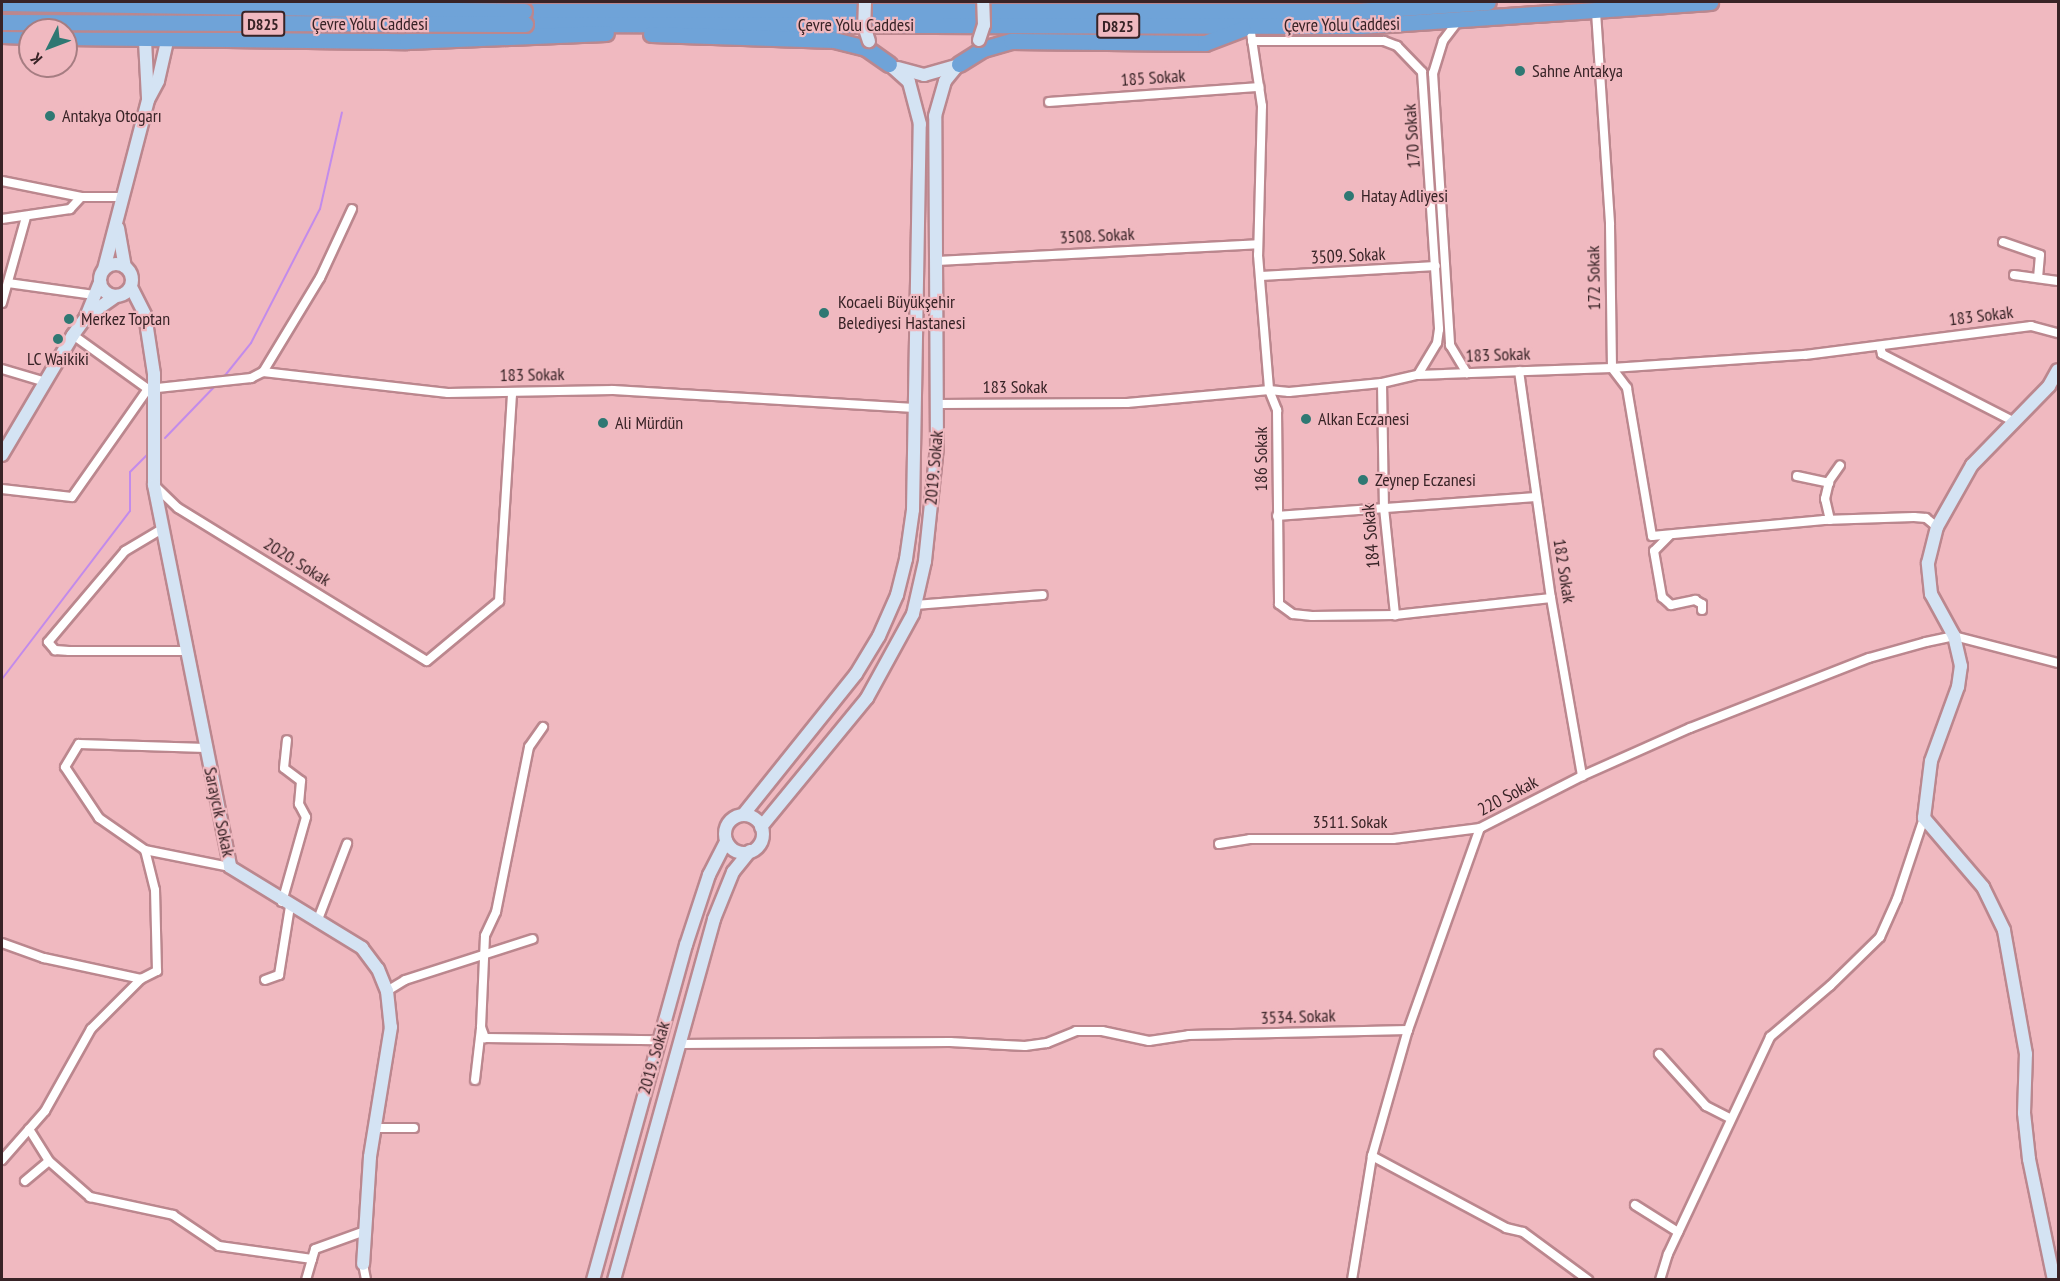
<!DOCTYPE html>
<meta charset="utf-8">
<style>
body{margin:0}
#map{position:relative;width:2060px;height:1281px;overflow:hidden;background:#f0b9c0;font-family:"PT Sans Narrow",sans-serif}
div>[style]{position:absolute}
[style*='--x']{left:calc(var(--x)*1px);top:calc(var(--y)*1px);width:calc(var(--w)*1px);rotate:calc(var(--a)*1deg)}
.stream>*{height:2px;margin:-1px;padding:0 1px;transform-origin:1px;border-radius:1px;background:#c28beb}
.roads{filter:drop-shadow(2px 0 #bb878e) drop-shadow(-2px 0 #bb878e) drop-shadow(0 2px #bb878e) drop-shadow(0 -2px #bb878e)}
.street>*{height:8px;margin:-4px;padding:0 4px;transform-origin:4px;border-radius:4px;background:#fff}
.secondary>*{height:12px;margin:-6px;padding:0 6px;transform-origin:6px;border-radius:6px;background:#d4e3f3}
.secondary>.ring{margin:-6px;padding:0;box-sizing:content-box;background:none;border:12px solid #d4e3f3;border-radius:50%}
.highway>*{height:15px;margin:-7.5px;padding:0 7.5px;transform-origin:7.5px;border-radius:7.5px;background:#6fa3d8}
.bridges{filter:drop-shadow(2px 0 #bb878e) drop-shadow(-2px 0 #bb878e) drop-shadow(0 2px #bb878e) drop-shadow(0 -2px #bb878e)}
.secondary-bridge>*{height:12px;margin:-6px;padding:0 6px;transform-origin:6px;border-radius:6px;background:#d4e3f3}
.highway-bridge>*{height:15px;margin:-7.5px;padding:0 7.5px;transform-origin:7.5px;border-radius:7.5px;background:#6fa3d8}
.dots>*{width:16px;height:16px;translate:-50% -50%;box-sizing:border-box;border:3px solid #f0b9c0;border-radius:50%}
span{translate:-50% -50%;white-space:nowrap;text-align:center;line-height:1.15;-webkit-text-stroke:4.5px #f0b9c0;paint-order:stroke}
.shield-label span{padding:2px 4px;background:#f0b9c0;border:2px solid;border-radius:4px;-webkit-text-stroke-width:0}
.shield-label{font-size:16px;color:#382326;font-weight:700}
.street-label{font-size:18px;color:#382326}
.poi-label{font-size:18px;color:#382326}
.left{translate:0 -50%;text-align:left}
.frame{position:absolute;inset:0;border:3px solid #382326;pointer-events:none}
.north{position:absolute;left:18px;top:18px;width:60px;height:60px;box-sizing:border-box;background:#f0b9c0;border:2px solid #a67d82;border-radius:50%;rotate:228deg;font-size:16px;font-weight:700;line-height:24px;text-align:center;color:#382326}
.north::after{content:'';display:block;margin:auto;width:21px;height:27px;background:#2f7873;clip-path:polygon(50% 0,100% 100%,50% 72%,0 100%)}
</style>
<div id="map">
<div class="stream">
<i style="--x:223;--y:378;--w:45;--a:-51.3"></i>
<i style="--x:251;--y:343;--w:151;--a:-62.8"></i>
<i style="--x:320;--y:209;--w:99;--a:-77.2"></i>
<i style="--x:165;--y:438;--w:75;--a:-46.1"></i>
<i style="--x:2;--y:679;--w:211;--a:-52.7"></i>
<i style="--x:130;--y:511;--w:39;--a:-90"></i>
<i style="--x:130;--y:472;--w:25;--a:-45"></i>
</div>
<div class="roads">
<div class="street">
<i style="--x:1596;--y:12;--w:213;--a:86.2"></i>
<i style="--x:1610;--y:225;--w:143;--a:89.2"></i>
<i style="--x:1612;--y:368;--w:25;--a:53"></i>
<i style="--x:1627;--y:388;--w:150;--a:80.4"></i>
<i style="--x:1652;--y:536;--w:173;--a:-5.3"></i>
<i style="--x:1824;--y:520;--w:90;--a:-1.9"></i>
<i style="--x:1914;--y:517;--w:12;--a:5"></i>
<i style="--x:1926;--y:518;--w:14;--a:39"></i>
<i style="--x:1458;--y:21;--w:25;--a:127"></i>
<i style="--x:1443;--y:41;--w:34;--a:107"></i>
<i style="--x:1433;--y:73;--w:273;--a:86.4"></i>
<i style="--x:1450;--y:345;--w:33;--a:59"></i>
<i style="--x:1250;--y:26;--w:81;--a:81.5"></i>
<i style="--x:1262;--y:106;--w:149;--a:91.5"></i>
<i style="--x:1258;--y:255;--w:135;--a:85.3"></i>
<i style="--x:1269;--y:390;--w:22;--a:68"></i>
<i style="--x:1277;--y:410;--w:194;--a:89.4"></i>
<i style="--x:1279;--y:604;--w:17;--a:36"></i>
<i style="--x:1293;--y:614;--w:19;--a:6"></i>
<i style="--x:1312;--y:616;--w:83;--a:-0.7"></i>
<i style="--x:1395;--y:615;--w:157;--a:-6.2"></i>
<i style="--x:1252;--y:41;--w:132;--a:0"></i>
<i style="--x:1384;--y:41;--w:14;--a:21"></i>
<i style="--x:1397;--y:46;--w:36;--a:46"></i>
<i style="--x:1422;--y:72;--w:258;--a:86.2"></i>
<i style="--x:1439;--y:329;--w:14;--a:98"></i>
<i style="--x:1437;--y:343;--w:37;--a:121"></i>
<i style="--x:1049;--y:102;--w:211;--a:-4.1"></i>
<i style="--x:2;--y:181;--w:81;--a:11.4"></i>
<i style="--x:81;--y:197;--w:42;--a:0"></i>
<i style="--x:2;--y:219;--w:69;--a:-8.4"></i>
<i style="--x:70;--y:209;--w:16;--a:-47"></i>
<i style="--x:2003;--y:242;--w:39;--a:19"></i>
<i style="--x:2040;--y:255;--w:22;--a:95"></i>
<i style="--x:937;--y:261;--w:321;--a:-3"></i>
<i style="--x:2014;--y:275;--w:44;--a:7.8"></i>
<i style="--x:1261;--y:276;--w:175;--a:-3.3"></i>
<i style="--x:8;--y:283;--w:87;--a:7.9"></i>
<i style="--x:2;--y:303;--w:89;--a:-74.4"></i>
<i style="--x:73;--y:335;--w:92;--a:35.8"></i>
<i style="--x:1880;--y:346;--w:8;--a:76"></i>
<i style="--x:1882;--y:354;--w:147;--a:27.1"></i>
<i style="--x:2;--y:369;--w:46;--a:16.5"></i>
<i style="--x:1519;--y:371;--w:229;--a:82"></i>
<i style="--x:1551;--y:598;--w:181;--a:80.1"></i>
<i style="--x:263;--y:372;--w:110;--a:-58.8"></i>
<i style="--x:320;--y:278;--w:76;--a:-65.1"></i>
<i style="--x:1382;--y:383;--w:125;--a:89.1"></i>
<i style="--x:1384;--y:508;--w:108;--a:84.1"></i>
<i style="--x:938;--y:404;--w:189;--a:-0.3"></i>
<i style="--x:1127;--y:403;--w:143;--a:-5.2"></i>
<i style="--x:1269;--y:390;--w:20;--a:6"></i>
<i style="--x:1289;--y:392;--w:93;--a:-5.5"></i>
<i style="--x:1382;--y:383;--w:37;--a:-13"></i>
<i style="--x:1418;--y:375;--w:194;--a:-2.1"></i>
<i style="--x:1612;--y:368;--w:193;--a:-3.9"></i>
<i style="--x:1805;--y:355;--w:228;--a:-7.3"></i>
<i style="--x:2031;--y:326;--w:28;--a:15"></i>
<i style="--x:1797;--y:476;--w:33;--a:12"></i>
<i style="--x:154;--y:485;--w:33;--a:44"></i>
<i style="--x:178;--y:508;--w:292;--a:31.6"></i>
<i style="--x:427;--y:661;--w:94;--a:-39.8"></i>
<i style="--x:499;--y:601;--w:209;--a:-86.4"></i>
<i style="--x:2;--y:489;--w:70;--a:6.5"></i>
<i style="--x:72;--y:497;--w:132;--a:-54.9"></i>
<i style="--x:148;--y:389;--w:104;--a:-6.1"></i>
<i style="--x:251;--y:378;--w:13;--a:-27"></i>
<i style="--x:263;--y:372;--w:186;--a:6.5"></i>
<i style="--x:448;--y:393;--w:165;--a:-1"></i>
<i style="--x:613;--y:390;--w:302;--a:3.4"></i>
<i style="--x:1277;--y:516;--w:259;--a:-4.2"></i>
<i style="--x:1830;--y:520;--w:22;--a:-103"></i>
<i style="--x:1825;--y:499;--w:18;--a:-77"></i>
<i style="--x:1829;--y:481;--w:19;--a:-55"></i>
<i style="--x:162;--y:529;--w:43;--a:149.3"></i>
<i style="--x:125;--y:551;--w:119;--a:130.2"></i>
<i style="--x:48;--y:642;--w:11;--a:49"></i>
<i style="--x:55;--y:650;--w:14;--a:4"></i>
<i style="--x:69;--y:651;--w:118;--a:0"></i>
<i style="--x:1669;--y:536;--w:21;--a:135"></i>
<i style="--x:1654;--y:551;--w:47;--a:80.1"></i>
<i style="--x:1662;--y:597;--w:12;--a:42"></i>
<i style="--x:1671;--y:605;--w:25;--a:-12"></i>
<i style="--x:1695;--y:600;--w:8;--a:30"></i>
<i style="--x:1702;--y:604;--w:6;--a:90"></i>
<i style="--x:915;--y:605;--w:128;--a:-4.5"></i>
<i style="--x:543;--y:727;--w:24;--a:125"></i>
<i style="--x:529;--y:747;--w:168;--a:101.3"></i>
<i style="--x:496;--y:912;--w:26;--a:115"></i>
<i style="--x:485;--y:936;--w:91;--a:92.5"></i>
<i style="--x:481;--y:1027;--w:12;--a:70"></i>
<i style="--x:485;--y:1038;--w:174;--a:0.7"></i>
<i style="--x:1219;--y:844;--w:31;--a:-9"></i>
<i style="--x:1250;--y:839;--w:143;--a:0"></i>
<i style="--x:1393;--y:839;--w:88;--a:-7.2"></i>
<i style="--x:1480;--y:828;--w:114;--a:-27"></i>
<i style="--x:1582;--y:776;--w:118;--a:-24"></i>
<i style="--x:1690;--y:728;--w:192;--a:-21.4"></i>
<i style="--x:1869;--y:658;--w:59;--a:-15.7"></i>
<i style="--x:1926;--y:642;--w:29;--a:-12"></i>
<i style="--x:1954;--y:636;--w:107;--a:14.6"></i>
<i style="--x:145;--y:850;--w:56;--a:-145.2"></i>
<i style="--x:99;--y:818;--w:61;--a:-123.7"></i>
<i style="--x:65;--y:767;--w:27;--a:-59"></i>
<i style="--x:79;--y:744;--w:127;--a:1.8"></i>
<i style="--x:282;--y:902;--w:88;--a:-74.2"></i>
<i style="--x:306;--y:817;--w:15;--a:-118"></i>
<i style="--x:299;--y:804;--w:23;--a:-85"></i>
<i style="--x:301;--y:781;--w:21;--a:-143"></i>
<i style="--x:284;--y:768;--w:28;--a:-84"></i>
<i style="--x:317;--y:922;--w:84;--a:-69"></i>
<i style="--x:2;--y:943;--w:45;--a:19.7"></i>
<i style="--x:44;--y:958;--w:99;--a:12.2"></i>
<i style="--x:265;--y:980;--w:15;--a:-20"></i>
<i style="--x:279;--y:975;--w:70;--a:-80.9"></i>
<i style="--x:387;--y:991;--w:21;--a:-31"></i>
<i style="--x:405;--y:980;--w:134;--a:-17.8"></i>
<i style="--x:680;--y:1044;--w:270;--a:-0.4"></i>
<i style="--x:950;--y:1042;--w:75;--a:3.1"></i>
<i style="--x:1025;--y:1046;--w:22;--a:-8"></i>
<i style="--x:1047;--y:1043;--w:31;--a:-22"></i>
<i style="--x:1076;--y:1031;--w:26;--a:0"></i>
<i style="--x:1102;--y:1031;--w:48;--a:12"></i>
<i style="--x:1149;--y:1041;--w:40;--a:-8.5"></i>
<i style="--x:1189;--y:1035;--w:219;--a:-1.3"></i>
<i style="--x:1659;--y:1054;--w:70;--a:47.9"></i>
<i style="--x:1706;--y:1106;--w:27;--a:27"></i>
<i style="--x:475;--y:1080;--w:52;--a:-83.4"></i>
<i style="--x:376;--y:1128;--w:38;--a:0"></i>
<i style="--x:29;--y:1129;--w:38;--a:58"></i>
<i style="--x:49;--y:1161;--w:55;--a:41.3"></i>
<i style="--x:90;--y:1197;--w:85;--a:12.2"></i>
<i style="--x:173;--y:1215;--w:55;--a:34"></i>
<i style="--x:219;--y:1246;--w:94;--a:8"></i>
<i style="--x:312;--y:1259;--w:10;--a:-73"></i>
<i style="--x:315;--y:1249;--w:53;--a:-19.8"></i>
<i style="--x:1372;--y:1156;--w:152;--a:28.2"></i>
<i style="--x:1506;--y:1228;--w:17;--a:13"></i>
<i style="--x:1523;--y:1232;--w:81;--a:36.4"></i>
<i style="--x:2;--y:1160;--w:65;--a:-48.7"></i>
<i style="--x:45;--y:1111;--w:94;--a:-60.7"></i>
<i style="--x:91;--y:1029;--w:71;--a:-45"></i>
<i style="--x:141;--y:979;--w:18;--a:-27"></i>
<i style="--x:157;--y:971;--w:81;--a:-91.4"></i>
<i style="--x:155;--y:890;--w:41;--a:-104"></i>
<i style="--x:145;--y:850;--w:87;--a:11.3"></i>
<i style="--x:25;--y:1181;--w:31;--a:-40"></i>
<i style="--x:1635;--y:1205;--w:51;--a:32.1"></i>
<i style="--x:363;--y:1264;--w:16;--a:79"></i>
<i style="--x:306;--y:1280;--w:22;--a:-74"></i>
<i style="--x:1352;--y:1280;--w:126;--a:-80.8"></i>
<i style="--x:1372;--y:1156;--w:131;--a:-74.1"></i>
<i style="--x:1408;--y:1030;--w:214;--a:-70.4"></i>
<i style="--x:1660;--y:1280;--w:27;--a:-73"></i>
<i style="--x:1668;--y:1254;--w:240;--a:-64.8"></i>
<i style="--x:1770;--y:1037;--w:79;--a:-40.4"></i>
<i style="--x:1830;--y:986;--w:70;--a:-44.4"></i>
<i style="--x:1880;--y:937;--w:42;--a:-65.9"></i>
<i style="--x:1897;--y:899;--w:85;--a:-71.6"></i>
</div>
<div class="secondary">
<i style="--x:898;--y:68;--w:27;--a:15"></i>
<i style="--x:924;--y:75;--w:32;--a:-16"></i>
<i style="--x:148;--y:98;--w:58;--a:-93"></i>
<i style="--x:145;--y:40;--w:39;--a:-80"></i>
<i style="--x:118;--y:228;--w:39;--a:80"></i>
<i class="ring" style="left:100px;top:264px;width:20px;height:20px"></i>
<i style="--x:104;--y:269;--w:175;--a:-75.4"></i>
<i style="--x:148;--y:100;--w:21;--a:-62"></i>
<i style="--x:158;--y:81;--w:81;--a:-77.2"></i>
<i style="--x:131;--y:287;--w:31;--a:63"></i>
<i style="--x:145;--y:315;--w:60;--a:81.3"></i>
<i style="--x:154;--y:374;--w:111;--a:90"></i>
<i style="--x:154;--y:485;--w:389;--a:78.7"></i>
<i style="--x:230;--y:867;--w:155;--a:31.5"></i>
<i style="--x:362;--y:948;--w:26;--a:53"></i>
<i style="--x:378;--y:969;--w:24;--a:68"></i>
<i style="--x:387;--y:991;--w:36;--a:84"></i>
<i style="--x:391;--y:1027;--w:132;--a:99.2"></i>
<i style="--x:370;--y:1157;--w:107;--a:93.7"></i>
<i style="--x:86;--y:317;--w:38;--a:-68"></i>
<i style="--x:2;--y:455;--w:139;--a:-59.4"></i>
<i style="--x:73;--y:335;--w:22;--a:-54"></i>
<i style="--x:86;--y:317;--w:37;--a:-35"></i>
<i style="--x:743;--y:815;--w:181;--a:-51.3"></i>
<i style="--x:856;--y:674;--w:44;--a:-58.8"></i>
<i style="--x:879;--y:636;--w:45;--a:-66.3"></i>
<i style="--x:897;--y:595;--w:37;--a:-76"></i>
<i style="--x:906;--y:559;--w:49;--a:-81.9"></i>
<i style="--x:913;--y:510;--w:386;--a:-89"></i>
<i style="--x:920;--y:124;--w:43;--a:-104.7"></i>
<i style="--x:909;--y:82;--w:27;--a:-138"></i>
<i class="ring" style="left:725px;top:815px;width:26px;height:26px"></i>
<i style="--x:761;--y:827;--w:167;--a:-50.6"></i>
<i style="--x:867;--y:698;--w:96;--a:-61.3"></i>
<i style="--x:913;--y:614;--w:54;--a:-77.2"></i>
<i style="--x:925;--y:561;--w:115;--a:-84"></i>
<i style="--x:937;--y:447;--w:331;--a:-90.3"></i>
<i style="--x:935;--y:116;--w:36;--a:-74"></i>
<i style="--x:945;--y:81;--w:22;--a:-51"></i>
<i style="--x:593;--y:1280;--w:348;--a:-74.5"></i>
<i style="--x:686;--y:945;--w:74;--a:-71.8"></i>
<i style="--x:709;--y:875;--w:38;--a:-63"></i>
<i style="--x:614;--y:1280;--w:375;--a:-74.5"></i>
<i style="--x:714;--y:919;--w:51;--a:-68"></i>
<i style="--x:733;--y:872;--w:27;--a:-51"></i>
<i style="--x:2054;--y:1280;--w:124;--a:-101.7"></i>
<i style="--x:2029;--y:1159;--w:46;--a:-96.2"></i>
<i style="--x:2024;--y:1113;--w:59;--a:-88.1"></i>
<i style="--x:2026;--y:1054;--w:126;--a:-100.1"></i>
<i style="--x:2004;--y:930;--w:48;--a:-116"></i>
<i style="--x:1983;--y:887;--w:91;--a:-130.5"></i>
<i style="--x:1924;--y:818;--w:57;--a:-83"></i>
<i style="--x:1931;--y:761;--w:79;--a:-70"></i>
<i style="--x:1958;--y:687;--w:21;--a:-82"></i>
<i style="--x:1961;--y:666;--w:31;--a:-103"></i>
<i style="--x:1954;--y:636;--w:48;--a:-118.7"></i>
<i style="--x:1931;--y:594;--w:31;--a:-96"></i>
<i style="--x:1928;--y:563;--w:37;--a:-76"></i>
<i style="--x:1937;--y:527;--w:71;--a:-60.6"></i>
<i style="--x:1972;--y:465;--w:110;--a:-45.7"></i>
<i style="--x:2049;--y:386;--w:18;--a:-61"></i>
</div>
<div class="highway">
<i style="--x:524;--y:11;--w:833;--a:0"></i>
<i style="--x:1357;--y:11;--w:131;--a:-3.9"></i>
<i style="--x:525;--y:24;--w:835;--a:0.14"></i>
<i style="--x:1360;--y:26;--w:351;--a:-3.9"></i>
<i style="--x:651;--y:34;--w:183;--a:1.9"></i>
<i style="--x:834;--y:40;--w:33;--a:14"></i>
<i style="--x:866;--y:48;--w:28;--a:35"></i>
<i style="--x:2;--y:35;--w:28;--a:2"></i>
<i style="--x:66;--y:37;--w:341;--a:0.7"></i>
<i style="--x:407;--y:41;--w:199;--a:-2.3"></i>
<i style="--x:959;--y:64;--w:28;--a:-32"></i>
<i style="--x:983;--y:49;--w:29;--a:-16"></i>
<i style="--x:1011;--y:41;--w:194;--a:0.6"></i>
<i style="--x:1205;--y:43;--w:40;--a:-21"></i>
</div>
</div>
<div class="bridges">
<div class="secondary-bridge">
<i style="--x:865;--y:2;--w:24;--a:92"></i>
<i style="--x:864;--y:26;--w:16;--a:72"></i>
<i style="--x:979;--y:40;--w:16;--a:-72"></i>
<i style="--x:984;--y:25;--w:23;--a:-92"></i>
</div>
<div class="highway-bridge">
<i style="--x:2;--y:3;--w:522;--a:0.88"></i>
<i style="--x:2;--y:22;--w:523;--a:0.22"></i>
</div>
</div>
<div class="dots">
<i style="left:1520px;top:71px;background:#2f7873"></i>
<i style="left:50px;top:116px;background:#2f7873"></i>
<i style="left:1349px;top:196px;background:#2f7873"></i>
<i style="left:824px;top:313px;background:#2f7873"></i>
<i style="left:69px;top:319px;background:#2f7873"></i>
<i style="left:58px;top:339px;background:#2f7873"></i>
<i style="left:1306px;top:419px;background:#2f7873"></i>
<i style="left:603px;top:423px;background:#2f7873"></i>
<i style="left:1363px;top:480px;background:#2f7873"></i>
</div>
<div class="shield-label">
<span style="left:263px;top:24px">D825</span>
<span style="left:1118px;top:26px">D825</span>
</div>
<div class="street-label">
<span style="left:370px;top:24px">Çevre Yolu Caddesi</span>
<span style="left:856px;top:25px">Çevre Yolu Caddesi</span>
<span style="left:1342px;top:25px;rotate:-1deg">Çevre Yolu Caddesi</span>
<span style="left:1153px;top:78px;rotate:-4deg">185 Sokak</span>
<span style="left:1412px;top:136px;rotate:-94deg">170 Sokak</span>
<span style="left:1097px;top:236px;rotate:-3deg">3508. Sokak</span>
<span style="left:1348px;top:256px;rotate:-3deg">3509. Sokak</span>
<span style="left:1594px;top:278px;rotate:-91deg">172 Sokak</span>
<span style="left:1981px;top:316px;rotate:-7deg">183 Sokak</span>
<span style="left:1498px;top:355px;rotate:-2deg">183 Sokak</span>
<span style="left:532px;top:375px;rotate:-1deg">183 Sokak</span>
<span style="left:1015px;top:387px">183 Sokak</span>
<span style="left:1261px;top:459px;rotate:-90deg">186 Sokak</span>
<span style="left:934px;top:468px;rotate:-85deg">2019. Sokak</span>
<span style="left:1371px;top:536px;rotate:-95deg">184 Sokak</span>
<span style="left:297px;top:562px;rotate:32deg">2020. Sokak</span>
<span style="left:1564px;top:571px;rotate:81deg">182 Sokak</span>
<span style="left:1508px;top:796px;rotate:-28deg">220 Sokak</span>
<span style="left:219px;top:812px;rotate:78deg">Saraycık Sokak</span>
<span style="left:1350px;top:822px">3511. Sokak</span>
<span style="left:1298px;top:1017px;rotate:-2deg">3534. Sokak</span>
<span style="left:654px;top:1058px;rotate:-74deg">2019. Sokak</span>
</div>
<div class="poi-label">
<span class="left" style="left:1532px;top:71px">Sahne Antakya</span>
<span class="left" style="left:62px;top:116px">Antakya Otogarı</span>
<span class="left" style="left:1361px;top:196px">Hatay Adliyesi</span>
<span class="left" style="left:838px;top:313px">Kocaeli Büyükşehir<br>Belediyesi Hastanesi</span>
<span class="left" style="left:81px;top:319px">Merkez Toptan</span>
<span style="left:58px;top:359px">LC Waikiki</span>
<span class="left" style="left:1318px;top:419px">Alkan Eczanesi</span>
<span class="left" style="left:615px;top:423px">Ali Mürdün</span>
<span class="left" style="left:1375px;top:480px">Zeynep Eczanesi</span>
</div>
<div class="frame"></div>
<div class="north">K</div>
</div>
